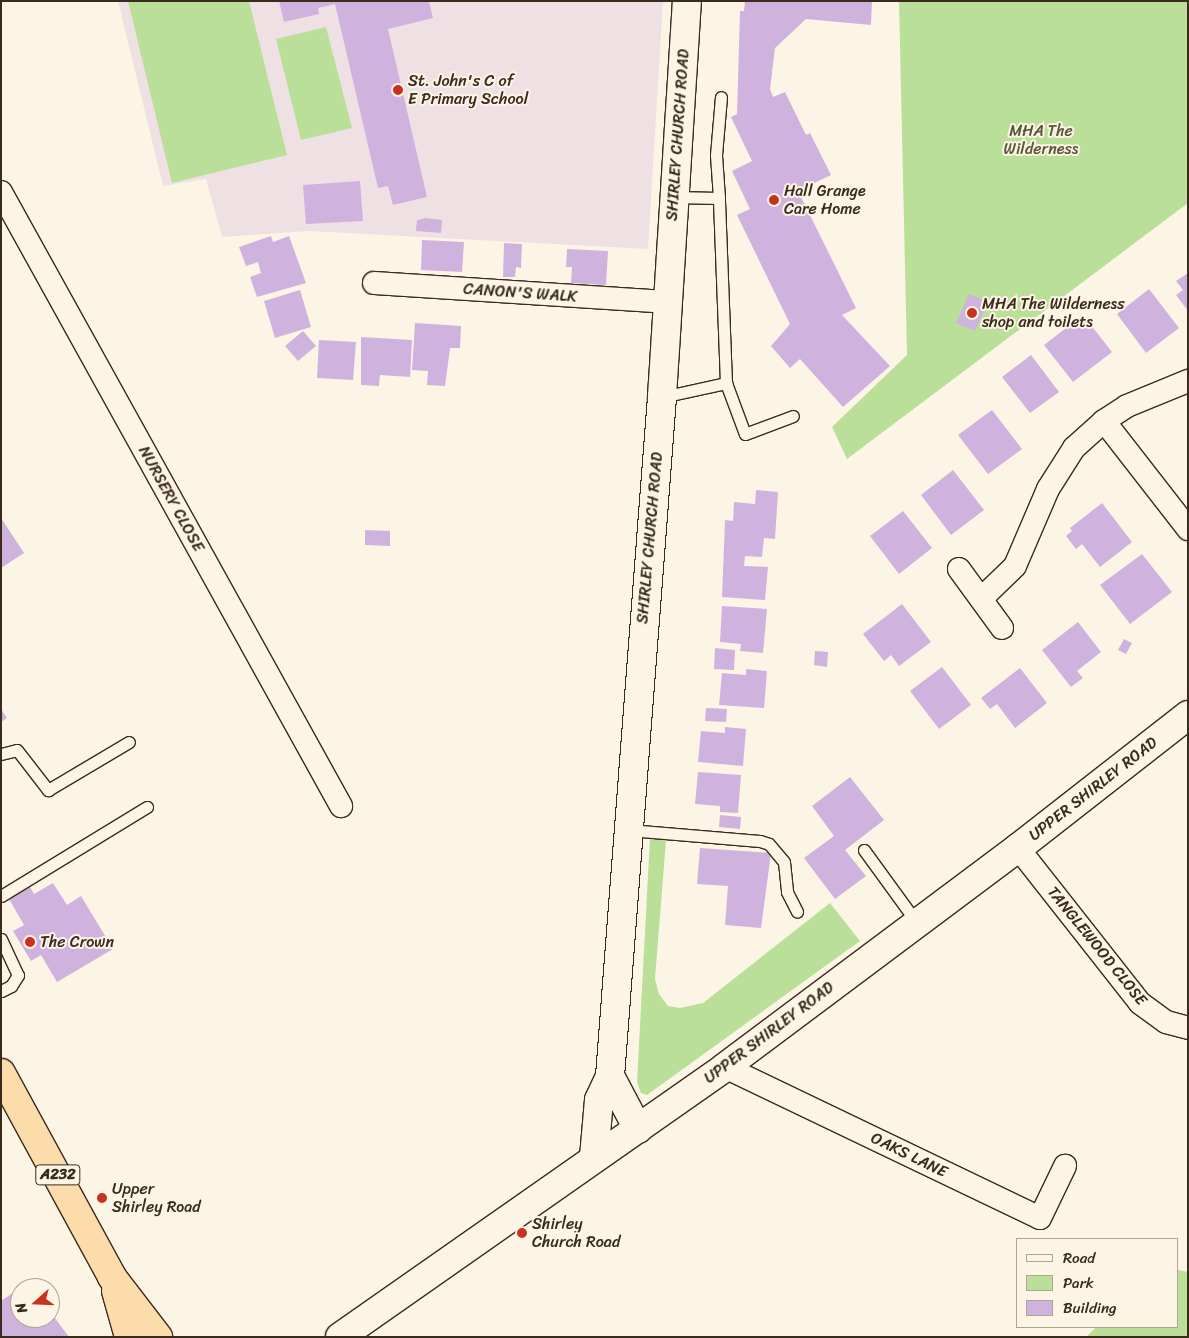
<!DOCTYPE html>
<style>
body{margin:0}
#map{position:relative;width:1189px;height:1338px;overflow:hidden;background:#fcf5e5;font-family:Sriracha,sans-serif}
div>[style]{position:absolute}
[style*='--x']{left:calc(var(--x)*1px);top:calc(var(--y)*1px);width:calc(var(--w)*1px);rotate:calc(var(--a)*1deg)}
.built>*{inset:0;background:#efe1e3}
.green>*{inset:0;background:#b9df99}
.building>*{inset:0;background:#d0b2de}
.roads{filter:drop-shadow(1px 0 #3b2a1e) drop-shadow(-1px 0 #3b2a1e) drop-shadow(0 1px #3b2a1e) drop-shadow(0 -1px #3b2a1e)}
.lane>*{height:11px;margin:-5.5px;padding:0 5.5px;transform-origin:5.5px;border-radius:5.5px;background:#fcf5e5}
.street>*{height:22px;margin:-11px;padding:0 11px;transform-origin:11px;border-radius:11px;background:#fcf5e5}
.secondary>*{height:28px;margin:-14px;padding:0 14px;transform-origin:14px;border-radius:14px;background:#fcf5e5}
.highway>*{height:28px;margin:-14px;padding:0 14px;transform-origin:14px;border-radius:14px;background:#fddcac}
.dots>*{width:14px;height:14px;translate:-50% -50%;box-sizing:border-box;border:2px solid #fcf5e5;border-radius:50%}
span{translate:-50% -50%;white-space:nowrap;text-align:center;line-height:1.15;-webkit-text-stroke:4px #fcf5e5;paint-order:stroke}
.shield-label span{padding:1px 4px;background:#fcf5e5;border:1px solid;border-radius:4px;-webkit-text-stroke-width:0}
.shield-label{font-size:15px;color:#3b2a1e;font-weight:700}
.poi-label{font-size:16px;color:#3b2a1e}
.left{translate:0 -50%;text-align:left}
.park-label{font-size:16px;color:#5a573d}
.street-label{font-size:16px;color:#3b2a1e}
.frame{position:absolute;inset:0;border:2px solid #3b2a1e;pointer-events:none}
.legend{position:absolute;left:1016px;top:1238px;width:162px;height:90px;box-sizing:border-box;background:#fcf5e5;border:1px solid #afa495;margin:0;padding:6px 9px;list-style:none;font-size:15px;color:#3b2a1e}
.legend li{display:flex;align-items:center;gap:10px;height:25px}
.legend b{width:25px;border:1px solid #afa495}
.north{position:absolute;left:10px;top:1278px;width:50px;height:50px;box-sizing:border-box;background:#fcf5e5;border:1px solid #afa495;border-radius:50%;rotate:250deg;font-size:14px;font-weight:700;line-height:20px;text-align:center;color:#3b2a1e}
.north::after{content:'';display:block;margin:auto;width:18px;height:22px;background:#c8321e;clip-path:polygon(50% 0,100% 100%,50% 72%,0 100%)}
</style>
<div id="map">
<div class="built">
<i style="clip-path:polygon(118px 1px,663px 1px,648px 249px,309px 231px,222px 237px,206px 179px,163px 186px)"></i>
</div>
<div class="green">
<i style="clip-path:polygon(128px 1px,249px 1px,287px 155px,172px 183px)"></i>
<i style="clip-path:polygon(899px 1px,1188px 1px,1188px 203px,847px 459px,832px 427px,907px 355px)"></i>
<i style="clip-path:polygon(326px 27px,352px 128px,301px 140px,276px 39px)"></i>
<i style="clip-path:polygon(650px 838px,666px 840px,655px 979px,659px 994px,668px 1006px,680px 1008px,703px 1003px,830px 903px,860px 941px,647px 1095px,641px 1093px,637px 1082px)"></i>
<i style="clip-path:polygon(1178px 1270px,1188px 1272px,1188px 1337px,1086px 1337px,1096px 1327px,1178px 1327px)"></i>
</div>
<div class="building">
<i style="clip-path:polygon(279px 1px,429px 1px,433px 18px,388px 29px,427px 197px,393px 205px,388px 186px,378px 188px,335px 4px,318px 8px,319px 14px,284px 22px)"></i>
<i style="clip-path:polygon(745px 1px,872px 1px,871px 25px,806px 19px,775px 48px,770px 89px,773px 97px,785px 92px,806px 135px,810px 133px,831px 175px,798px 191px,856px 308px,842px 315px,890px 366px,843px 407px,800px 359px,790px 368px,771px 346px,790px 324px,737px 215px,750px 209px,732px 171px,752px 161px,731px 117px,737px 114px,740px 11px,744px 11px)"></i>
<i style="clip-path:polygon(360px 181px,363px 221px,306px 224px,303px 185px)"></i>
<i style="clip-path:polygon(426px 218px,442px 220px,441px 233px,416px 231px,417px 220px)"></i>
<i style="clip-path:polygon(271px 236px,273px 242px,289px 236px,306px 283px,257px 297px,250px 277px,261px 273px,258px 262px,246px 266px,239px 247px)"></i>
<i style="clip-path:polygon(422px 240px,464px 242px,462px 272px,421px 270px)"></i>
<i style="clip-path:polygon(504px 243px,522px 244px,521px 268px,516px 267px,515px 277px,503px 277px)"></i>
<i style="clip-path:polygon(567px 249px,608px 251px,606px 285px,571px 283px,572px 267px,566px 267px)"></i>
<i style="clip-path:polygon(1188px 273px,1188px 311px,1176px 295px,1183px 290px,1176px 281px)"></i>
<i style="clip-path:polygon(1149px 289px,1179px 328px,1146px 353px,1117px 314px)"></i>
<i style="clip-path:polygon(300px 290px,311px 327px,275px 338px,264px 301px)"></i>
<i style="clip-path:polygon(969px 294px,988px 302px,975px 331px,956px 323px)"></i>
<i style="clip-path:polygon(1083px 315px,1112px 352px,1073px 382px,1044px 345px)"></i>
<i style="clip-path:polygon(415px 323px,461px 326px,460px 348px,450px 348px,445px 386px,427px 385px,428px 371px,412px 370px)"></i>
<i style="clip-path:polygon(303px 331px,316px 346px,298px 361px,285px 346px)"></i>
<i style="clip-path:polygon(361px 337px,412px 340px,410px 377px,380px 375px,379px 386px,361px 385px)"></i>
<i style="clip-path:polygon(319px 340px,356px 342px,353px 380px,317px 378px)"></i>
<i style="clip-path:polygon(1031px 355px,1059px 392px,1030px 413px,1002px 377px)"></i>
<i style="clip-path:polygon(992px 410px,1022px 449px,988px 474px,958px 435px)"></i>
<i style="clip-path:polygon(953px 470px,984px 510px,951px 535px,921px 495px)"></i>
<i style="clip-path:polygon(756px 490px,778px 492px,775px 539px,764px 538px,762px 557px,745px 556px,744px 566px,768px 567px,765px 600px,722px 597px,725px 520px,733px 521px,734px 502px,755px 504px)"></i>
<i style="clip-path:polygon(1102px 503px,1132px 542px,1100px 567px,1082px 544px,1076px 549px,1066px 536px,1072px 531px,1070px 528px)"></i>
<i style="clip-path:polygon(903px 511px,932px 548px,899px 574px,870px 536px)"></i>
<i style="clip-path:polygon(1px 518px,24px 553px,1px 568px)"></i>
<i style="clip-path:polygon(365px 530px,390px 531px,390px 546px,365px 545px)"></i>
<i style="clip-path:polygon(1142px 554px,1172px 592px,1130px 624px,1100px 585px)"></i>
<i style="clip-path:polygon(902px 604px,931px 642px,899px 666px,891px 655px,884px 661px,863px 634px)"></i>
<i style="clip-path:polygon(722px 606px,767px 609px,763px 653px,740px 651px,741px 644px,720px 642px)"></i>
<i style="clip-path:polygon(1078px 622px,1101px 652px,1077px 671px,1083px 678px,1071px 687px,1042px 650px)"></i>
<i style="clip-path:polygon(1124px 639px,1132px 643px,1126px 654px,1118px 650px)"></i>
<i style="clip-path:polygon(715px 648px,735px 650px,734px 670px,714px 669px)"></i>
<i style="clip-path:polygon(815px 651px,828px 652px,827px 667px,814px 665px)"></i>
<i style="clip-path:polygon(942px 667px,971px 705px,939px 729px,910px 691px)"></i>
<i style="clip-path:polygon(1020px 668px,1047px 703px,1015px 728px,997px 704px,990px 709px,981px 698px)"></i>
<i style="clip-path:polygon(746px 669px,767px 671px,764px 708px,719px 705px,722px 673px,746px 675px)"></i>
<i style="clip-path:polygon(706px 708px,727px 709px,726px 722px,705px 721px)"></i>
<i style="clip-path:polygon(1px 709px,7px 718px,1px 722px)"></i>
<i style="clip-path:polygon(725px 727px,746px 729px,743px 766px,698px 762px,701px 731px,725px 733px)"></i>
<i style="clip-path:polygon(698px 772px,741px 775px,738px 813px,720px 812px,720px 806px,695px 804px)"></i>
<i style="clip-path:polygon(850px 777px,884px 820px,845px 850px,866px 876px,835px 899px,804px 858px,834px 836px,812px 806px)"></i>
<i style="clip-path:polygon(720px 815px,741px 817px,740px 829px,719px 827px)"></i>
<i style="clip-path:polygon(700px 848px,771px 853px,761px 928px,725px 925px,728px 886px,697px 884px)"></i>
<i style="clip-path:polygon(53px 883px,67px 905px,81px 896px,113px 949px,57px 982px,41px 955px,31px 961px,13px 931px,24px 925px,9px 899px,30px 887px,34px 894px)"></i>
<i style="clip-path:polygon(14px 1292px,20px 1300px,20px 1318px,33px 1318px,38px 1325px,52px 1314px,69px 1337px,1px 1337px,1px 1301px)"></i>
</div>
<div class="roads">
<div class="lane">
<i style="--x:719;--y:198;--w:43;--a:-94"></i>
<i style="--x:716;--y:155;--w:58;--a:-85.1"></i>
<i style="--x:726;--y:383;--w:54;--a:69.6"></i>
<i style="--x:745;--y:434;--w:51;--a:-20.6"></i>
<i style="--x:662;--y:397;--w:66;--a:-12.3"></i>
<i style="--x:726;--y:383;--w:185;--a:-92.2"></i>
<i style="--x:719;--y:198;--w:45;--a:-178.7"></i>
<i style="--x:1;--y:754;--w:16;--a:-14"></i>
<i style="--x:17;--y:750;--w:51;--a:52.2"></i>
<i style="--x:48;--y:790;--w:94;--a:-30.7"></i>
<i style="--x:629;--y:830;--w:131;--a:4.8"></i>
<i style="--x:760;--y:841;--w:9;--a:18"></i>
<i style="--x:769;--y:844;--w:23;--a:50"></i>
<i style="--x:784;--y:862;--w:30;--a:84"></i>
<i style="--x:787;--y:892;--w:22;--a:63"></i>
<i style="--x:864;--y:850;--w:90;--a:54"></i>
<i style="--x:1;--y:896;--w:171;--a:-31.4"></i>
<i style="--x:1;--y:939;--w:40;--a:65"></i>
<i style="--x:18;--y:975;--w:13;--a:122"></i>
<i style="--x:11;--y:986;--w:11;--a:153"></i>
</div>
<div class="street">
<i style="--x:1;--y:192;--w:702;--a:61.02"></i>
<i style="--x:374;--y:283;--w:293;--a:3.7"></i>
<i style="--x:1104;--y:421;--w:137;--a:52.1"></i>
<i style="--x:959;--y:569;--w:73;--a:53.9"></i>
<i style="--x:981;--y:599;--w:47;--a:-44.1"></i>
<i style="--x:1015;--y:566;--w:84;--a:-66.8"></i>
<i style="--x:1048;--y:489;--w:49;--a:-57.6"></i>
<i style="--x:1074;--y:448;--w:40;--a:-42"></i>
<i style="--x:1104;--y:421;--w:27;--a:-33"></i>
<i style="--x:1127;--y:406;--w:66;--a:-22.3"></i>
<i style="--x:1018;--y:848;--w:197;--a:51.8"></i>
<i style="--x:1140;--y:1003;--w:32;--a:36"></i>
<i style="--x:1166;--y:1022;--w:23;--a:15"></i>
<i style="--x:725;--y:1067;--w:349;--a:25.6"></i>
<i style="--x:1040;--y:1218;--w:58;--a:-64.3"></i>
</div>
<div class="secondary">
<i style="--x:610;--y:1076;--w:60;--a:62.2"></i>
<i style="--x:594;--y:1157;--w:57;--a:-85"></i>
<i style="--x:599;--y:1100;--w:26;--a:-65"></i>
<i style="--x:610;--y:1076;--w:681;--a:-85.62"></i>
<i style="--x:662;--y:397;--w:397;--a:-86.4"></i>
<i style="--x:340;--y:1337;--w:470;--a:-35"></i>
<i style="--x:725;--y:1067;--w:366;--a:-36.8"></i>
<i style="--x:1018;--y:848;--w:216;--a:-38"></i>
</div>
<div class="highway">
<i style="--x:1;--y:1073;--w:232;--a:61.4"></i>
<i style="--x:112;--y:1277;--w:76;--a:52.5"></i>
<i style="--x:116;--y:1291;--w:48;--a:74.2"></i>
</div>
</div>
<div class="dots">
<i style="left:398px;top:90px;background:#c8321e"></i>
<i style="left:774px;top:200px;background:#c8321e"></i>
<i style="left:972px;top:313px;background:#c8321e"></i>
<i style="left:30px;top:942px;background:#c8321e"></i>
<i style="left:102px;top:1198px;background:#c8321e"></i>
<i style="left:522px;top:1233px;background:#c8321e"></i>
</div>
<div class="shield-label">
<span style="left:58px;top:1175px">A232</span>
</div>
<div class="poi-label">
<span class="left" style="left:408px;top:90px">St. John's C of<br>E Primary School</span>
<span class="left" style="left:784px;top:200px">Hall Grange<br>Care Home</span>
<span class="left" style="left:982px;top:313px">MHA The Wilderness<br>shop and toilets</span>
<span class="left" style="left:40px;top:942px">The Crown</span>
<span class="left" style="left:112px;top:1198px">Upper<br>Shirley Road</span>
<span class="left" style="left:532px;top:1233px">Shirley<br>Church Road</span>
</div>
<div class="park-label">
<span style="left:1041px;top:140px">MHA The<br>Wilderness</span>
</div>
<div class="street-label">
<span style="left:678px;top:135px;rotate:-86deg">SHIRLEY CHURCH ROAD</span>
<span style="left:520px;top:293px;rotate:4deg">CANON'S WALK</span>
<span style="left:171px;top:499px;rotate:61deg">NURSERY CLOSE</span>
<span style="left:650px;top:538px;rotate:-85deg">SHIRLEY CHURCH ROAD</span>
<span style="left:1093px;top:789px;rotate:-38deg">UPPER SHIRLEY ROAD</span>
<span style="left:1097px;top:946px;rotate:51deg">TANGLEWOOD CLOSE</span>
<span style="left:769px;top:1033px;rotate:-37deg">UPPER SHIRLEY ROAD</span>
<span style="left:909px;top:1155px;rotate:26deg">OAKS LANE</span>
</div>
<div class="frame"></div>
<ul class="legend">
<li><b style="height:6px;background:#fcf5e5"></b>Road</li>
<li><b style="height:14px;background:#b9df99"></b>Park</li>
<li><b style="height:14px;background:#d0b2de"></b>Building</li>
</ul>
<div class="north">N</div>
</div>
